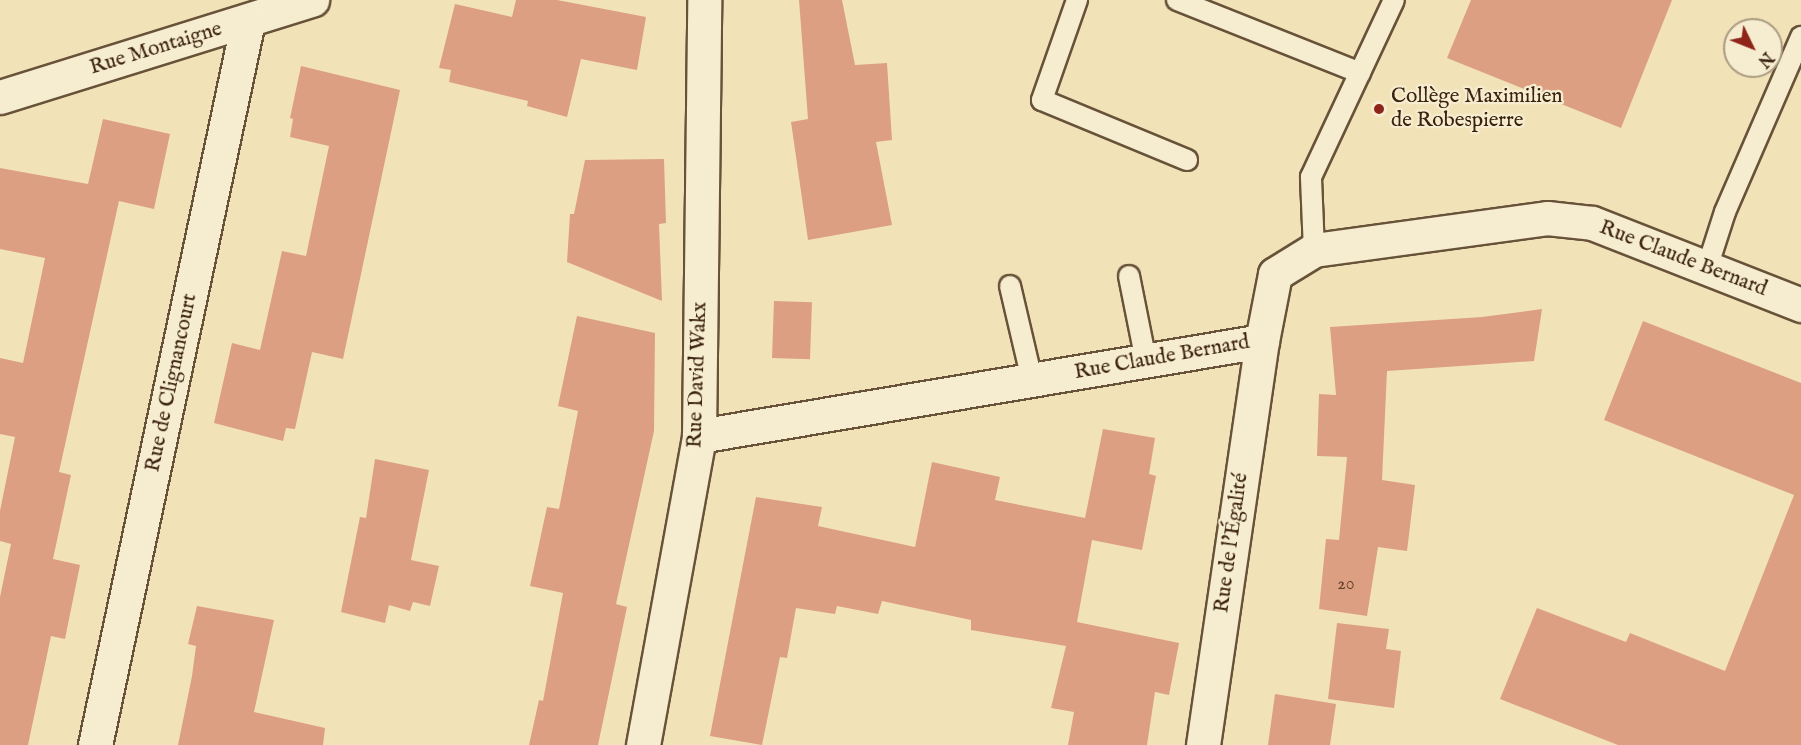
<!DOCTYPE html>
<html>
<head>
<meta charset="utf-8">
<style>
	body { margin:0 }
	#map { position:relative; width:1801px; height:745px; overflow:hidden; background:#f1e3b7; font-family:"IM FELL English",serif }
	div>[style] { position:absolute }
	.building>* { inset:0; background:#dd9f82; transform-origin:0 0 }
	.roads { filter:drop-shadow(2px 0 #685239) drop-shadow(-2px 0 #685239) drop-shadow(0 2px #685239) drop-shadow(0 -2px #685239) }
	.lane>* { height:20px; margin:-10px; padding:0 10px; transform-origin:10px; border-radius:10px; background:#f6edd0 }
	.street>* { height:33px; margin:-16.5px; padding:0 16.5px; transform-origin:16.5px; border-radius:16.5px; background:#f6edd0 }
	.dots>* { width:16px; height:16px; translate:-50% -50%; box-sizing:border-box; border:3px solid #f6edd0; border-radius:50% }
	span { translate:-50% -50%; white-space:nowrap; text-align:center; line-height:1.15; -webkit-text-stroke:4.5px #f6edd0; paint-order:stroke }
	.number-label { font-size:18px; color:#64402c }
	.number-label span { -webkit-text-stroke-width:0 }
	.street-label { font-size:21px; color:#3b210f }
	.poi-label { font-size:21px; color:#3b210f }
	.left { translate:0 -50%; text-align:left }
	.north { position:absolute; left:1723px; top:18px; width:60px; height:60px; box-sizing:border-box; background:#f6edd0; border:2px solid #ab9b83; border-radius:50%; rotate:133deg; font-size:16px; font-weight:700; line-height:24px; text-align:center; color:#3b210f }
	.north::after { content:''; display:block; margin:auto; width:21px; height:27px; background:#8f2418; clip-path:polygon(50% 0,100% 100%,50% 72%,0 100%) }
</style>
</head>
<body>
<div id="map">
	<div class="building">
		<div style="clip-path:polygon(516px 0,557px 0,646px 17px,637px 70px,581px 59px,567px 117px,527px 106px,528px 101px,449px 82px,451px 70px,439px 68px,455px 4px,512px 17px)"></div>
		<div style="clip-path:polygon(799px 0,842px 0,855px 65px,887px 63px,892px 140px,876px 142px,892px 225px,808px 240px,791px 122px,808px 119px)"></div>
		<div style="clip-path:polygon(1471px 0,1672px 0,1621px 128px,1447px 58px)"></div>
		<div style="clip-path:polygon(301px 66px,400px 90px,343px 359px,312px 352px,295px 429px,286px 428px,283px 441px,214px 423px,232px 343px,260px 350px,282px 251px,306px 256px,329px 146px,290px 137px,293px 119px,290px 118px)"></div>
		<div style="clip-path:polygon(103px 119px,170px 134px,154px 209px,119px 201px,59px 472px,71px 475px,53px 559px,80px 565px,65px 639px,51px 636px,28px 745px,0 745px,0 597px,11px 544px,0 541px,0 511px,15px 437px,0 434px,0 358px,23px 363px,45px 258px,0 249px,0 168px,88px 184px)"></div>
		<div style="clip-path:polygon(664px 159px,666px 223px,659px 224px,662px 301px,567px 262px,570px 214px,574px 214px,585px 160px)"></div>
		<div style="left:774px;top:301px;width:38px;height:57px;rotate:2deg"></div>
		<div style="clip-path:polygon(1542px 309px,1534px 361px,1387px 371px,1382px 480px,1415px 485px,1407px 551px,1378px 547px,1367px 616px,1319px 609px,1326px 539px,1339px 540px,1347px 457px,1317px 456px,1319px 394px,1336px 395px,1330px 327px,1482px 317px)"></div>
		<div style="clip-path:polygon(577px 316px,655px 333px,654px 431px,616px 604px,627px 607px,598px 745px,529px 745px,539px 700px,543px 701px,563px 593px,530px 586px,547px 507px,559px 509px,578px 411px,558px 406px)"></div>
		<div style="clip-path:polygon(1643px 321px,1801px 383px,1801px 745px,1618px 745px,1500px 699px,1537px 608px,1626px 642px,1630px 633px,1725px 671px,1794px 495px,1604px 420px)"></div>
		<div style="clip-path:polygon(1103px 429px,1155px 438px,1149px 474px,1156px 476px,1142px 550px,1092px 540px,1077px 622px,1179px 643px,1169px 695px,1155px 692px,1147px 745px,1068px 745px,1074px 712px,1051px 708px,1066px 646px,971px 630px,971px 620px,882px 601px,878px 614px,837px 606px,835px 614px,796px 608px,787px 658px,780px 657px,762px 745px,710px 736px,756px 497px,822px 507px,818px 526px,915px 547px,932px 462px,1000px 477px,995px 500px,1085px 518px)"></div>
		<div style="clip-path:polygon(375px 459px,429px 470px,411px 560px,439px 566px,430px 606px,413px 602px,410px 611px,389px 605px,385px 623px,341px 612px,360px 517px,366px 518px)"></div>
		<div style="clip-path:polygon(197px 606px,274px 620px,254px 712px,325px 728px,323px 745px,178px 745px,192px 676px,196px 646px,188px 644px)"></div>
		<div style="clip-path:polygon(1337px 623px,1389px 629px,1386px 649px,1401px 651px,1394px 708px,1328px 699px)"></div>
		<div style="clip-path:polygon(1275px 694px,1336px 704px,1330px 745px,1268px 745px)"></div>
	</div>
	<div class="roads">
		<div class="lane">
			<div style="left:1077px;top:0;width:106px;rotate:109.3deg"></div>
			<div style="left:1042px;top:100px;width:157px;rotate:22.5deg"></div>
			<div style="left:1177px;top:0;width:197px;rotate:21.7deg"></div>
			<div style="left:1314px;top:250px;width:73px;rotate:-92.4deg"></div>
			<div style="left:1311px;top:177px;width:195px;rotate:-64.9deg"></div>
			<div style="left:1707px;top:268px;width:59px;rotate:-72.2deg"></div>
			<div style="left:1725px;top:212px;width:191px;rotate:-66.5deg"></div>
			<div style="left:1129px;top:276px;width:87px;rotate:78.7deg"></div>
			<div style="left:1010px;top:286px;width:97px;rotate:76.8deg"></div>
		</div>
		<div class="street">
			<div style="left:0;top:97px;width:327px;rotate:-17.3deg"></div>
			<div style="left:699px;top:436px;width:571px;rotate:-9.58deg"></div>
			<div style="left:1262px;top:341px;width:68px;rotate:-79deg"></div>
			<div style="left:1275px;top:274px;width:46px;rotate:-31.6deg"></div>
			<div style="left:1314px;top:250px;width:235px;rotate:-7.8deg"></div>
			<div style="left:1547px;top:218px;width:45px;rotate:6.3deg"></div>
			<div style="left:1592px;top:223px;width:225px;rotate:21.4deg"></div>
			<div style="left:95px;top:745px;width:740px;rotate:-78.07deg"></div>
			<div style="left:643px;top:745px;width:314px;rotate:-79.7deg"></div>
			<div style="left:699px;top:436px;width:436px;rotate:-89.3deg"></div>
			<div style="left:1203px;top:745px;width:408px;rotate:-81.7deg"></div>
		</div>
	</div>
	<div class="dots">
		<div style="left:1379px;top:109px;background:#8f2418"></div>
	</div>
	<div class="number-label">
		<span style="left:1346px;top:585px">20</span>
	</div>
	<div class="street-label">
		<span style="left:156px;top:49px;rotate:-17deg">Rue Montaigne</span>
		<span style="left:1683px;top:259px;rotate:21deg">Rue Claude Bernard</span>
		<span style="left:1162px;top:358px;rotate:-10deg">Rue Claude Bernard</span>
		<span style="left:698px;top:375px;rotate:-88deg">Rue David Wakx</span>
		<span style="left:172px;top:383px;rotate:-78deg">Rue de Clignancourt</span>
		<span style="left:1232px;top:543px;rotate:-82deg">Rue de l'Égalité</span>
	</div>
	<div class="poi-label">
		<span class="left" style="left:1391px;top:109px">Collège Maximilien<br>de Robespierre</span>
	</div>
	<div class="north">N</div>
</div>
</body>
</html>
